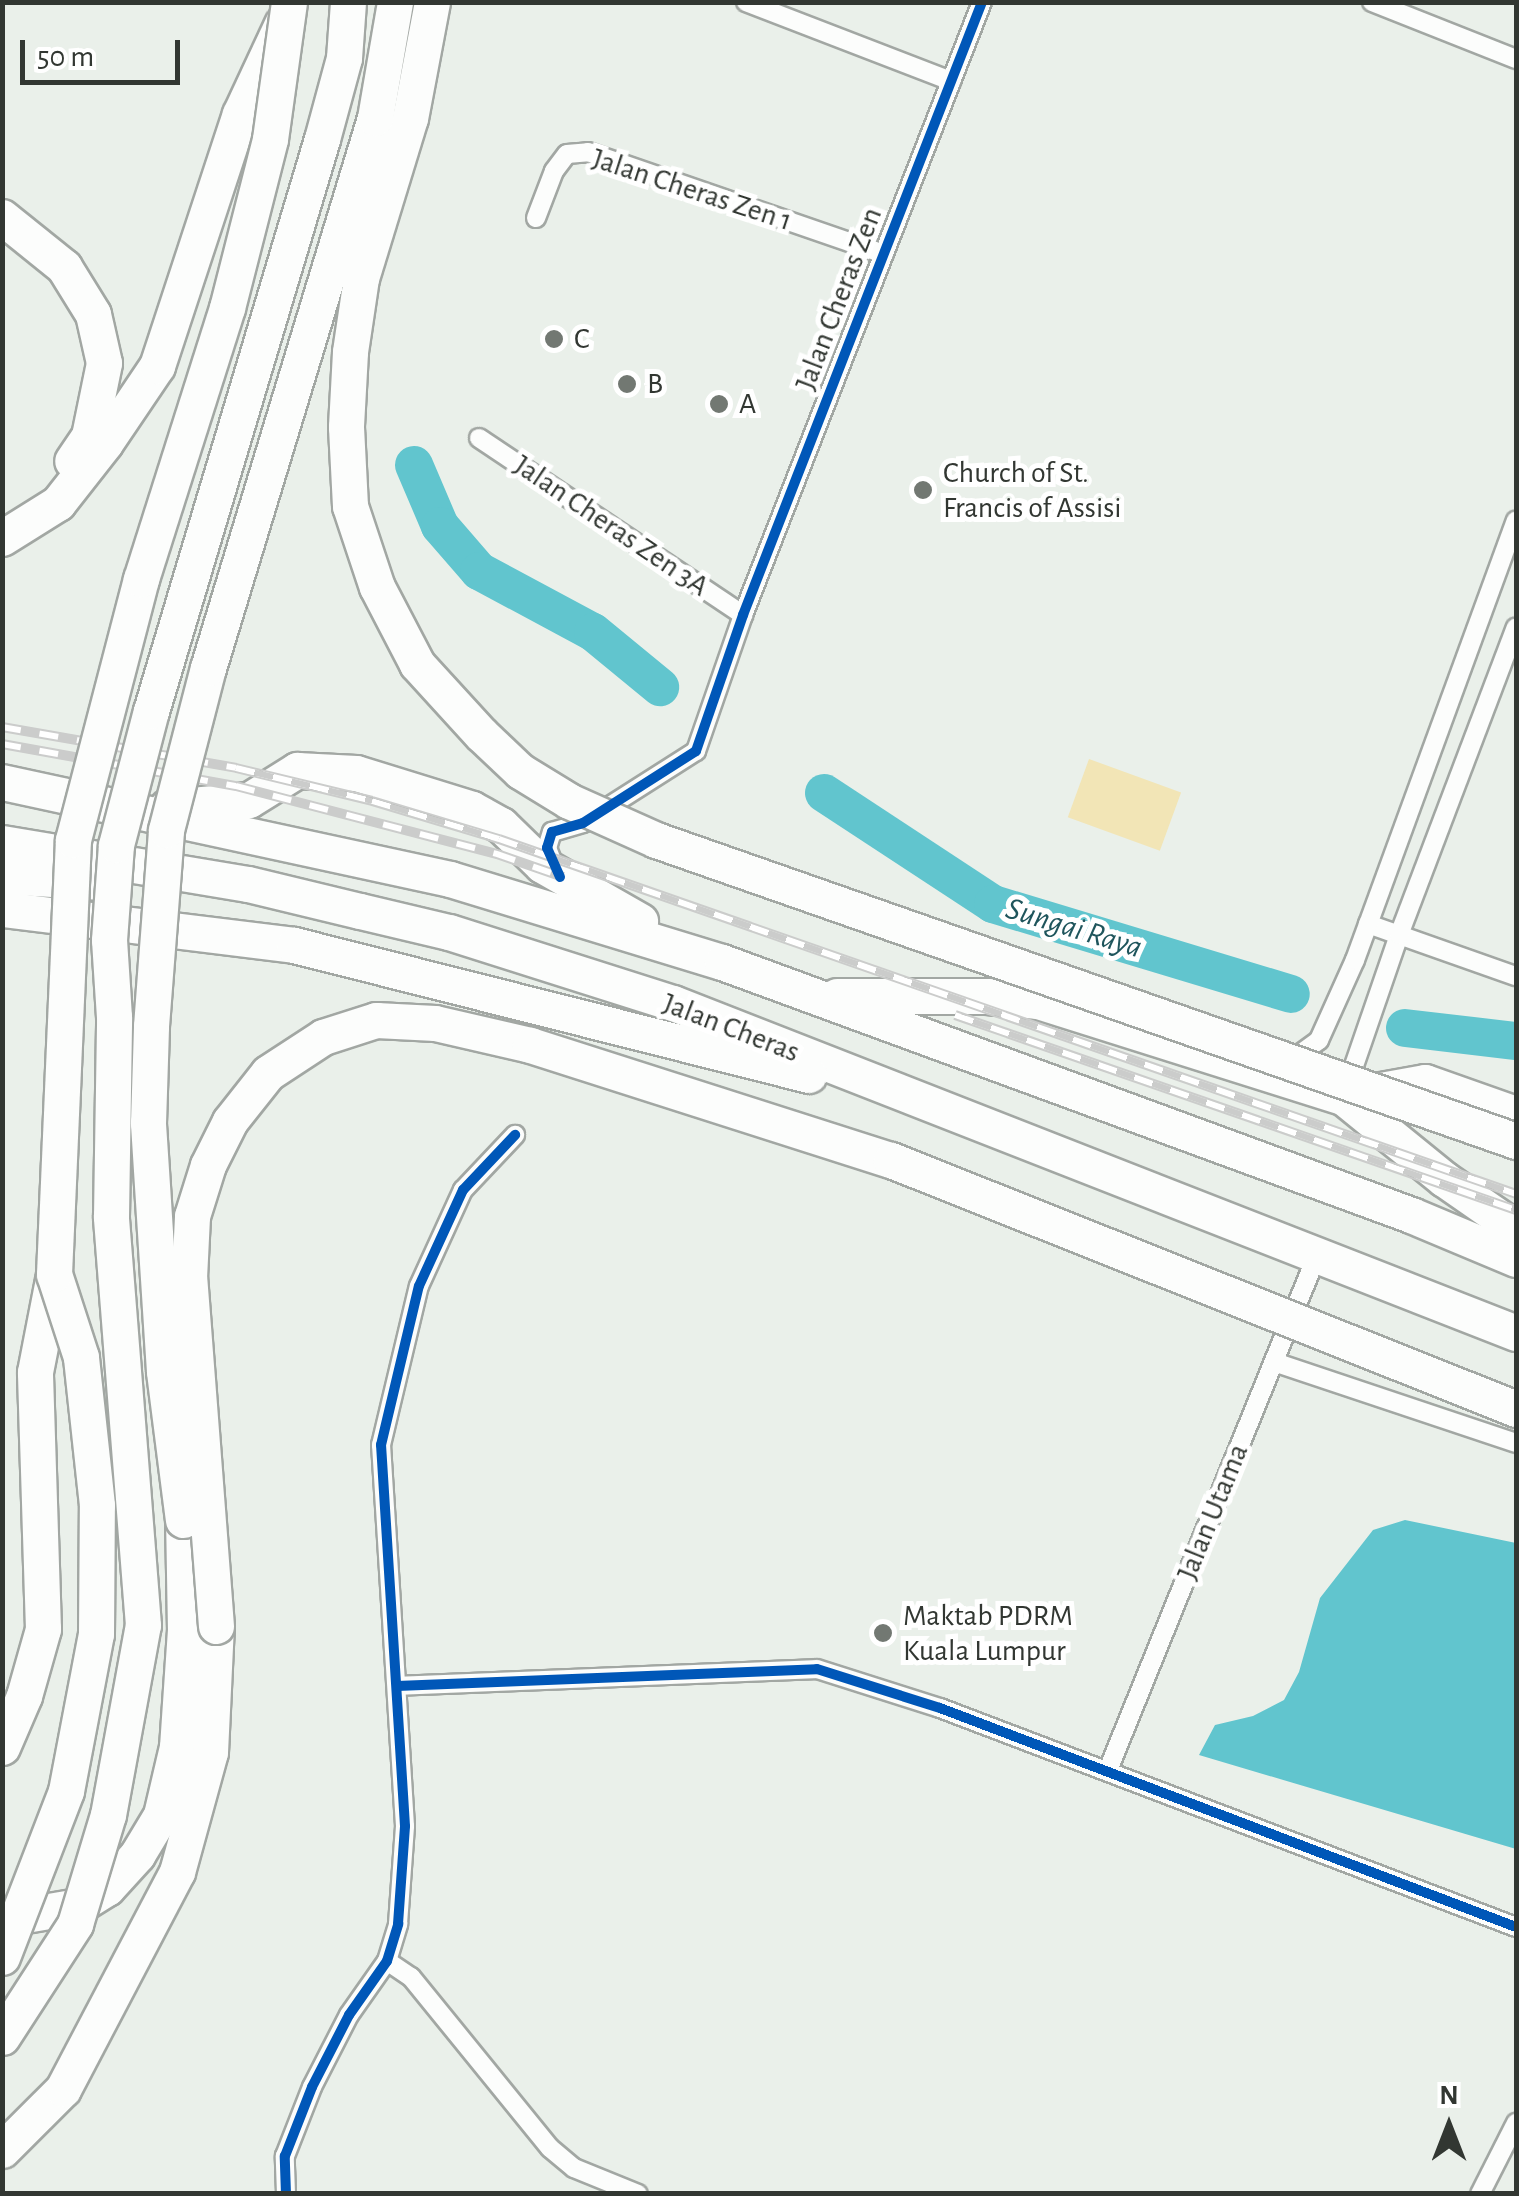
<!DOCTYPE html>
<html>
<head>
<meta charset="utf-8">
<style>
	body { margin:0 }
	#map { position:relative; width:1519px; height:2196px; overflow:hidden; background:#eaf0ea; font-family:"Alegreya Sans",sans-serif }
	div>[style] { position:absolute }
	.green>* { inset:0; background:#f2e5b6; transform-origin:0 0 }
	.water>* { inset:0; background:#61c5ce }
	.river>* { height:38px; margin:-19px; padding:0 19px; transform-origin:19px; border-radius:19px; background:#61c5ce }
	.roads { filter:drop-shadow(2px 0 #a2a7a3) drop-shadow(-2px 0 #a2a7a3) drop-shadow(0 2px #a2a7a3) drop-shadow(0 -2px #a2a7a3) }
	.street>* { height:18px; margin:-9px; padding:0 9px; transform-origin:9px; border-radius:9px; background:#fcfdfc }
	.highway>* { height:35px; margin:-17.5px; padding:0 17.5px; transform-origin:17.5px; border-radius:17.5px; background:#fcfdfc }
	.rail>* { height:10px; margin-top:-5px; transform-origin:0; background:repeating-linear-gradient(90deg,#fff 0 19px,#cbcccb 0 38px); box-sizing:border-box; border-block:2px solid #cbcccb }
	.bridges { filter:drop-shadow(2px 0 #a2a7a3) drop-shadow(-2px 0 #a2a7a3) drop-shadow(0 2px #a2a7a3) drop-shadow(0 -2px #a2a7a3) }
	.highway-bridge>* { height:35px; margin:-17.5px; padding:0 17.5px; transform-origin:17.5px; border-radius:17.5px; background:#fcfdfc }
	.cycleway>* { height:10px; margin:-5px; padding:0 5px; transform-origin:5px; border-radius:5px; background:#0057b8 }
	.dots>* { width:28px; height:28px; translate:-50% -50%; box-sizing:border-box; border:5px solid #fff; border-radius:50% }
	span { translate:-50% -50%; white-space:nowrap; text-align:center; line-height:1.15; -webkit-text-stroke:10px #fff; paint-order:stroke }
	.street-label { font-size:30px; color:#323732 }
	.poi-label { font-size:30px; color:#323732 }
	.left { translate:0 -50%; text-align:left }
	.water-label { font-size:32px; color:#1f555c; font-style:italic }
	.frame { position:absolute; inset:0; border:5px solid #323732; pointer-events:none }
	.north { position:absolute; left:1399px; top:2076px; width:100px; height:100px; -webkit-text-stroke:8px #fff; paint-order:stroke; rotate:0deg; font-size:28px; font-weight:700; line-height:40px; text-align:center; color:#323732 }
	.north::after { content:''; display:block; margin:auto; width:35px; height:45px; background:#323732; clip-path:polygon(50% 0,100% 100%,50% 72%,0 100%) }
	.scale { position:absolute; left:20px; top:40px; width:160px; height:45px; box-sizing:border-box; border:5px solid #323732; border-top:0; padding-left:12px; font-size:30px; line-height:35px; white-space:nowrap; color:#323732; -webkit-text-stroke:8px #fff; paint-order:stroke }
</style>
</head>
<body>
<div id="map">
	<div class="green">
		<div style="left:1089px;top:759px;width:98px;height:62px;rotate:20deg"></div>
	</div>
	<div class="water">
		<div style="clip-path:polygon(1405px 1520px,1516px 1543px,1516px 1849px,1199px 1755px,1215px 1725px,1253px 1716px,1284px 1700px,1299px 1672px,1320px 1598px,1373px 1530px)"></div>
	</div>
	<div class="river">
		<div style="left:414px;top:465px;width:66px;rotate:66.9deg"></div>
		<div style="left:440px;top:526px;width:60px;rotate:49.1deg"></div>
		<div style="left:479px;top:571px;width:129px;rotate:28.2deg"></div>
		<div style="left:593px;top:632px;width:87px;rotate:39.4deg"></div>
		<div style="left:824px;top:793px;width:202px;rotate:33.3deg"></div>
		<div style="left:993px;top:904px;width:311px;rotate:16.8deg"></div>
		<div style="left:1405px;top:1028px;width:112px;rotate:6.7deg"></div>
	</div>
	<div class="roads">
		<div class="street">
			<div style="left:746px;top:2px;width:220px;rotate:21.1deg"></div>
			<div style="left:1372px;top:2px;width:155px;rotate:21.6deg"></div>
			<div style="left:536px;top:218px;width:50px;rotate:-69deg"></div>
			<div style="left:554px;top:171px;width:21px;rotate:-53deg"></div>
			<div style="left:567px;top:154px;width:21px;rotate:-5deg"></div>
			<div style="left:588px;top:152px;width:313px;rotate:19deg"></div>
			<div style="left:479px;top:438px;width:318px;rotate:33.8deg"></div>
			<div style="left:554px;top:866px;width:19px;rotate:-111deg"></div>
			<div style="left:547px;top:848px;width:17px;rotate:-73deg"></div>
			<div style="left:552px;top:832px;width:32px;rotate:-16deg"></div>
			<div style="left:583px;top:823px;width:134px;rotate:-32.5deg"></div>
			<div style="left:696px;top:751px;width:144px;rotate:-70.9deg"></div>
			<div style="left:743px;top:615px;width:658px;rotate:-68.7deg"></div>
			<div style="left:1368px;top:924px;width:157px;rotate:19.4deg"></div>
			<div style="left:1289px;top:1062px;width:37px;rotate:-36deg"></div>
			<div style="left:1319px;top:1040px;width:88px;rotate:-65.8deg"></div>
			<div style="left:1355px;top:960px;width:468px;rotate:-69.9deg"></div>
			<div style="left:1347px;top:1086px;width:160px;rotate:-71deg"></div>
			<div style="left:1399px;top:935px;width:329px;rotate:-69.2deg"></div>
			<div style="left:1274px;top:1362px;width:255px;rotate:18.5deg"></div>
			<div style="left:397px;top:1686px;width:420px;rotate:-2.3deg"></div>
			<div style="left:817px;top:1669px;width:129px;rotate:17.6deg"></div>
			<div style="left:940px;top:1708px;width:616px;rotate:20.82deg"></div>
			<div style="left:1108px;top:1770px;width:556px;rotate:-67.91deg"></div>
			<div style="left:387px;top:1961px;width:29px;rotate:34deg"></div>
			<div style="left:411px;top:1977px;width:220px;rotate:50.9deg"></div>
			<div style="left:550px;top:2148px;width:31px;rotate:40deg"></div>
			<div style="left:574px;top:2168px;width:69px;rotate:22.1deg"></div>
			<div style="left:286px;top:2194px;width:38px;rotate:-92deg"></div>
			<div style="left:285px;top:2156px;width:74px;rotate:-68.6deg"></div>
			<div style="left:312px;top:2087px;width:81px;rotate:-62.8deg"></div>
			<div style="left:349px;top:2015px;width:66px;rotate:-54.9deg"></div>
			<div style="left:387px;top:1961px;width:39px;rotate:-73deg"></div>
			<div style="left:398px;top:1924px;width:98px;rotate:-85.9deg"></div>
			<div style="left:405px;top:1826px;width:382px;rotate:-93.6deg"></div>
			<div style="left:381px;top:1445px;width:163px;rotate:-76.6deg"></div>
			<div style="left:419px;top:1286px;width:106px;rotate:-65.4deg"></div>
			<div style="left:463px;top:1190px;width:76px;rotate:-46.6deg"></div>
			<div style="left:1480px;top:2194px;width:80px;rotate:-63.1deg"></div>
		</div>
		<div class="highway">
			<div style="left:2px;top:217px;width:80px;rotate:38.9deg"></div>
			<div style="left:64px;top:267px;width:55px;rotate:58.3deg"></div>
			<div style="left:93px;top:314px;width:50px;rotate:77.3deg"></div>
			<div style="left:104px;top:363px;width:75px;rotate:101.6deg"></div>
			<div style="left:89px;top:436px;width:30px;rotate:124deg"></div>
			<div style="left:2px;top:538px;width:66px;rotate:-32deg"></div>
			<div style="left:58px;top:503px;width:76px;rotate:-51.9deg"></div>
			<div style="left:105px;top:443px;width:93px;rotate:-56deg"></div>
			<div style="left:157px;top:366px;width:265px;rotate:-71.8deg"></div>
			<div style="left:240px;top:114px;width:99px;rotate:-65deg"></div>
			<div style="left:2px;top:782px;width:458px;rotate:12.2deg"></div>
			<div style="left:450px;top:879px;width:284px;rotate:17deg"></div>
			<div style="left:722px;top:962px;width:734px;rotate:20.16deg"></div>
			<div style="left:1411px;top:1215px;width:114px;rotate:22.7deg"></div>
			<div style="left:167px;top:807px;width:82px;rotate:-4.9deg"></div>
			<div style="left:249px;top:800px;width:57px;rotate:-32deg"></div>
			<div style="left:297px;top:770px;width:59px;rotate:2.9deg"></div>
			<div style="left:356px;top:773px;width:121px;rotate:17.2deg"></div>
			<div style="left:472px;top:809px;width:33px;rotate:29deg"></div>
			<div style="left:501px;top:825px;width:57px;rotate:44.3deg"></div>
			<div style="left:542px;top:865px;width:113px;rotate:29.7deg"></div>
			<div style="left:2px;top:843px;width:249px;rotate:9.5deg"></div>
			<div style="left:248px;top:884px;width:115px;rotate:13.6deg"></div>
			<div style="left:360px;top:911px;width:91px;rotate:13.3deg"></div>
			<div style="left:449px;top:932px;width:235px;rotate:17.6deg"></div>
			<div style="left:673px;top:1003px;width:905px;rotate:21.38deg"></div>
			<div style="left:2px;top:876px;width:100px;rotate:3.4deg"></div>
			<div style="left:2px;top:909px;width:294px;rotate:7deg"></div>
			<div style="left:294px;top:945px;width:531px;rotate:14.17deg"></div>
			<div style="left:837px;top:996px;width:150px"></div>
			<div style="left:987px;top:996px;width:51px;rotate:5.6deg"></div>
			<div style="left:1038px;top:1001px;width:320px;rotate:17.5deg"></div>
			<div style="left:1343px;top:1097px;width:130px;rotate:39.1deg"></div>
			<div style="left:1444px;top:1179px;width:88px;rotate:34.8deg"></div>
			<div style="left:1364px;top:1093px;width:62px;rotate:-10.2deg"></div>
			<div style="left:1425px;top:1082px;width:96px;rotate:19.4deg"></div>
			<div style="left:2px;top:1747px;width:56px;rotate:-66.7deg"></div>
			<div style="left:24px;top:1696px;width:70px;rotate:-74.2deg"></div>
			<div style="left:43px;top:1629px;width:257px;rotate:-91.8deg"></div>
			<div style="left:35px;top:1372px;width:100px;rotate:-79deg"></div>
			<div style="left:2px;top:1919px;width:77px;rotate:-9.7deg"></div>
			<div style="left:78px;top:1906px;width:34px;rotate:-32deg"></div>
			<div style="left:107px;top:1888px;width:45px;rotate:-47.7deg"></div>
			<div style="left:137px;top:1855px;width:47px;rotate:-59deg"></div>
			<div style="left:161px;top:1815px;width:70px;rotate:-76.8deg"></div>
			<div style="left:177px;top:1747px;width:117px;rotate:-86.1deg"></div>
			<div style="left:185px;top:1630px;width:110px;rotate:-91deg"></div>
			<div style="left:2px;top:2150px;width:86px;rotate:-45deg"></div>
			<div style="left:63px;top:2089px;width:245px;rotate:-62.3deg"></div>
			<div style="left:177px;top:1872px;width:124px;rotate:-74.6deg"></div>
			<div style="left:210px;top:1752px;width:126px;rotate:-87.3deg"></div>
		</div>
	</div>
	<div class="rail">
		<div style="left:2px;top:727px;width:238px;rotate:9.9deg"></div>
		<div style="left:236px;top:768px;width:140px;rotate:13.6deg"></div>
		<div style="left:372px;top:801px;width:133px;rotate:16.7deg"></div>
		<div style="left:499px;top:839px;width:1077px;rotate:19.24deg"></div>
		<div style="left:2px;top:744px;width:238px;rotate:10.2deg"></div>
		<div style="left:236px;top:786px;width:270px;rotate:14.6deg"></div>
		<div style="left:497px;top:854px;width:70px;rotate:19.2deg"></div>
		<div style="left:955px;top:1015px;width:594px;rotate:19.17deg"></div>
	</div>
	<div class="bridges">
		<div class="highway-bridge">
			<div style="left:432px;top:2px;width:118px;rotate:100.7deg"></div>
			<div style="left:410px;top:118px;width:167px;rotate:107deg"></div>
			<div style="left:361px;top:278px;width:75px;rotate:98.5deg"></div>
			<div style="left:350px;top:352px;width:75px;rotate:93.1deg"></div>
			<div style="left:346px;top:427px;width:79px;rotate:87.1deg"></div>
			<div style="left:350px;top:506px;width:85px;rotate:71.6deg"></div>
			<div style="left:377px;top:587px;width:87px;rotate:62.5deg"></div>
			<div style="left:417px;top:664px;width:95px;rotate:47.6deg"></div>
			<div style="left:481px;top:734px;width:54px;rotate:43.5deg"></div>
			<div style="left:520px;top:771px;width:57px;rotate:31.5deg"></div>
			<div style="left:569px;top:801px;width:95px;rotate:24.1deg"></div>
			<div style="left:656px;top:840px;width:911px;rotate:19.29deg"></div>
			<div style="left:183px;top:1520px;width:150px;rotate:-97.3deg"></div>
			<div style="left:164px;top:1371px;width:249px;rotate:-93.7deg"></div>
			<div style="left:148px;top:1123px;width:97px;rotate:-88.2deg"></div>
			<div style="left:151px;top:1026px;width:197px;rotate:-85.6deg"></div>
			<div style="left:166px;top:830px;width:167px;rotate:-75.5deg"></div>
			<div style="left:208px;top:668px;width:575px;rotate:-73.11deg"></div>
			<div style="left:375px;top:118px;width:118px;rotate:-80.2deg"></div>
			<div style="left:216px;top:1626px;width:349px;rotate:-94.4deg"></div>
			<div style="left:189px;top:1278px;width:62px;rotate:-87.2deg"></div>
			<div style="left:192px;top:1216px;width:53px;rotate:-72.6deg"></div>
			<div style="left:208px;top:1165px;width:49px;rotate:-63.4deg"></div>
			<div style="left:230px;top:1121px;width:61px;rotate:-51.6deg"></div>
			<div style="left:268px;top:1073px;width:66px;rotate:-33.2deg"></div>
			<div style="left:323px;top:1037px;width:56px;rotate:-17.8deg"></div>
			<div style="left:376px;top:1020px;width:59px;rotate:2.9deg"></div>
			<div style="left:435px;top:1023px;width:98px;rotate:13deg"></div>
			<div style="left:530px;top:1045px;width:379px;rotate:17.7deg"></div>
			<div style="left:891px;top:1160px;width:673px;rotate:21.72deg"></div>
			<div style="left:2px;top:1957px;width:178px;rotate:-68.9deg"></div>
			<div style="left:66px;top:1791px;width:160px;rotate:-79.2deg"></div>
			<div style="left:96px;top:1634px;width:129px;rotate:-89.6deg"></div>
			<div style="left:97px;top:1505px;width:149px;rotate:-96.2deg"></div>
			<div style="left:81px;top:1357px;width:87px;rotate:-108deg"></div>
			<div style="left:54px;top:1274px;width:434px;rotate:-87.5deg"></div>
			<div style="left:73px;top:840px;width:270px;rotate:-75.4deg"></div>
			<div style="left:141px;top:579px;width:284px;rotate:-72.4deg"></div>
			<div style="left:227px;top:308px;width:174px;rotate:-75.7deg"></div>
			<div style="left:270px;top:139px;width:138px;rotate:-82.1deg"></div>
			<div style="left:2px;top:2037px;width:135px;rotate:-57.1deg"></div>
			<div style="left:75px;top:1924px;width:114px;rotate:-73.2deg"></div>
			<div style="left:108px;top:1815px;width:193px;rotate:-79.6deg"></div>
			<div style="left:143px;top:1625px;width:410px;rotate:-94.5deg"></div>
			<div style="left:111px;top:1216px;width:199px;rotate:-89.1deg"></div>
			<div style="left:114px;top:1017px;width:77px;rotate:-93.7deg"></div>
			<div style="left:109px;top:940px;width:95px;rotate:-85.8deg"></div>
			<div style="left:116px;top:845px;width:138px;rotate:-75.4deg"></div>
			<div style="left:151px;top:711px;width:597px;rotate:-73.36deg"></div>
			<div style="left:322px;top:139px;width:84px;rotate:-74.8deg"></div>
			<div style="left:344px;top:58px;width:56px;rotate:-85.9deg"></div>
		</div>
	</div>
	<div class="cycleway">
		<div style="left:560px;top:877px;width:32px;rotate:-114deg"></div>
		<div style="left:547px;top:848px;width:17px;rotate:-73deg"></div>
		<div style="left:552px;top:832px;width:32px;rotate:-16deg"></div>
		<div style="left:583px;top:823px;width:134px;rotate:-32.5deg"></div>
		<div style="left:696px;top:751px;width:144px;rotate:-70.9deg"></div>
		<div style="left:743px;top:615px;width:658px;rotate:-68.7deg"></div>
		<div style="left:397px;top:1686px;width:420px;rotate:-2.3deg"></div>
		<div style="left:817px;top:1669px;width:129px;rotate:17.6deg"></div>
		<div style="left:940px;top:1708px;width:616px;rotate:20.82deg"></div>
		<div style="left:286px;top:2194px;width:38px;rotate:-92deg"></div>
		<div style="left:285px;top:2156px;width:74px;rotate:-68.6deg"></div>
		<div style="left:312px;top:2087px;width:81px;rotate:-62.8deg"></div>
		<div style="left:349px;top:2015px;width:66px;rotate:-54.9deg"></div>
		<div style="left:387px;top:1961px;width:39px;rotate:-73deg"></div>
		<div style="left:398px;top:1924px;width:98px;rotate:-85.9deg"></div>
		<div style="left:405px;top:1826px;width:382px;rotate:-93.6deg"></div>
		<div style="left:381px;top:1445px;width:163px;rotate:-76.6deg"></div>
		<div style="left:419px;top:1286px;width:106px;rotate:-65.4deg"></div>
		<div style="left:463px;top:1190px;width:76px;rotate:-46.6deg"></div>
	</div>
	<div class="dots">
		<div style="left:554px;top:339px;background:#727872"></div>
		<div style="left:627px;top:384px;background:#727872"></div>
		<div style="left:719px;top:404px;background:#727872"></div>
		<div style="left:923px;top:490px;background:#727872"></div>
		<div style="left:883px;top:1633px;background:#727872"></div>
	</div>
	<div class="street-label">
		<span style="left:692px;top:190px;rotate:18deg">Jalan Cheras Zen 1</span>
		<span style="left:839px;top:299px;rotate:-69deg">Jalan Cheras Zen</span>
		<span style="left:611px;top:526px;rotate:34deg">Jalan Cheras Zen 3A</span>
		<span style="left:731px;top:1028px;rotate:21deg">Jalan Cheras</span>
		<span style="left:1213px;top:1512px;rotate:-68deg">Jalan Utama</span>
	</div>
	<div class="poi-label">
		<span class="left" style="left:574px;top:339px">C</span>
		<span class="left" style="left:647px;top:384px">B</span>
		<span class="left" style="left:739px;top:404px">A</span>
		<span class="left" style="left:943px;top:490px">Church of St.<br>Francis of Assisi</span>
		<span class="left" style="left:903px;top:1633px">Maktab PDRM<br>Kuala Lumpur</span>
	</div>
	<div class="water-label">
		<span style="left:1074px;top:928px;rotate:17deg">Sungai Raya</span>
	</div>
	<div class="frame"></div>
	<div class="north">N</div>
	<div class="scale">50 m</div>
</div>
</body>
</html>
